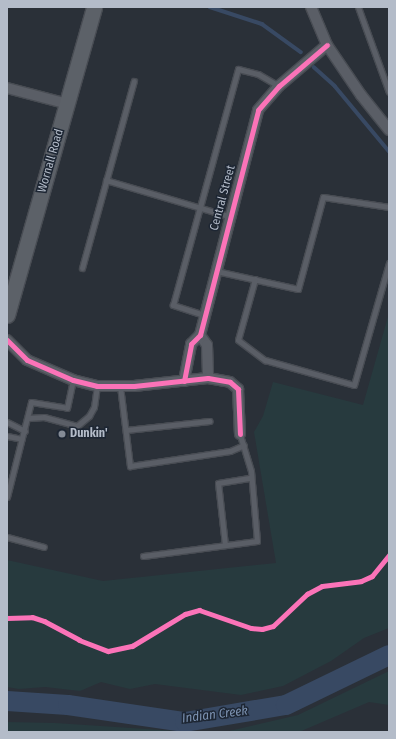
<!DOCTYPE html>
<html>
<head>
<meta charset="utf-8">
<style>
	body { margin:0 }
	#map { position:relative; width:396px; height:739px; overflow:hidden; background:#2a3038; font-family:"Fira Sans Condensed",sans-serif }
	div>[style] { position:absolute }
	.green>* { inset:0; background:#273a3e }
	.stream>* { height:3.5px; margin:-1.75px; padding:0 1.75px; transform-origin:1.75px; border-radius:1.75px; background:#384963 }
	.river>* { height:20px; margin:-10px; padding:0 10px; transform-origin:10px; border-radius:10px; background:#384963 }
	.roads { filter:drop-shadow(1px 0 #484c53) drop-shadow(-1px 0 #484c53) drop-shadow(0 1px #484c53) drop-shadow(0 -1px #484c53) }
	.service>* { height:5px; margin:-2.5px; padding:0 2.5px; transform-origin:2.5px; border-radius:2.5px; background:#5a5e66 }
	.minor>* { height:10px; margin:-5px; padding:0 5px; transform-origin:5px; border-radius:5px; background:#5a5e66 }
	.primary>* { height:15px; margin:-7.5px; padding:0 7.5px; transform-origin:7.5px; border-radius:7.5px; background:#5c6168 }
	.cycleway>* { height:5px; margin:-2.5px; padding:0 2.5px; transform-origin:2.5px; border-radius:2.5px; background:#fb73b8 }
	.dots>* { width:11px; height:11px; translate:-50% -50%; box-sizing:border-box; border:2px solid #1d2633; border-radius:50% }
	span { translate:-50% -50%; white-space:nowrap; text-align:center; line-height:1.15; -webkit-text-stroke:3px #1d2633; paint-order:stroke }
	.street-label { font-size:12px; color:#b4bcc9 }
	.poi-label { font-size:12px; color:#b4bcc9; font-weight:700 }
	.left { translate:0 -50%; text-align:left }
	.water-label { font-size:13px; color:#7c92b1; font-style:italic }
	.frame { position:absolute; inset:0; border:8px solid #b4bcc9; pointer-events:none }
</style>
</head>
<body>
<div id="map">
	<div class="green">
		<div style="clip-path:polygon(389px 313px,389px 628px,364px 638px,331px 661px,283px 686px,241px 695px,155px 684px,130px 689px,101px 682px,80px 691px,45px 687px,19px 689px,7px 687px,7px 560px,103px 581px,276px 563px,254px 432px,263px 416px,273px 382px,363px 405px)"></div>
		<div style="clip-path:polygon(389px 671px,389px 705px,369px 702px,299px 732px,225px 732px,298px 715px)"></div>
		<div style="clip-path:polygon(7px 722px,55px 723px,192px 732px,7px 732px)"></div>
	</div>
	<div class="stream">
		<div style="left:210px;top:7px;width:55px;rotate:18.1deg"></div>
		<div style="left:262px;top:24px;width:48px;rotate:35.7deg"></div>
		<div style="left:314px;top:67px;width:28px;rotate:42deg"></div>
		<div style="left:335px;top:86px;width:85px;rotate:50.3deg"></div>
	</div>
	<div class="river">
		<div style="left:7px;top:701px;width:61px;rotate:3.8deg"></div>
		<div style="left:68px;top:705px;width:118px;rotate:8.3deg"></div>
		<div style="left:185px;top:722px;width:102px;rotate:-9.6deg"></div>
		<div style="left:286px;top:705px;width:114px;rotate:-25.9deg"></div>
	</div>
	<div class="roads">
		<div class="service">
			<div style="left:358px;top:7px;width:90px;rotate:70deg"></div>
			<div style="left:106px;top:180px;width:127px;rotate:16.4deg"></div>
			<div style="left:82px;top:268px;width:194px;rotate:-74.5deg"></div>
			<div style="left:216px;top:271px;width:84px;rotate:12.4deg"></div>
			<div style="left:298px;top:289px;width:95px;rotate:-74.8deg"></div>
			<div style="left:323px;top:197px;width:67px;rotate:8.6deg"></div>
			<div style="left:255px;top:279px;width:63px;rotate:105.6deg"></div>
			<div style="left:238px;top:340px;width:34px;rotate:37deg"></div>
			<div style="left:265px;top:360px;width:92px;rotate:15.7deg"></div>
			<div style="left:354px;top:385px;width:127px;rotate:-74deg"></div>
			<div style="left:204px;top:315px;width:33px;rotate:-162deg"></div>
			<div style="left:173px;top:305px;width:245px;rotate:-74.6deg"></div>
			<div style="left:238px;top:69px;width:21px;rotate:14deg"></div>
			<div style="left:258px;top:74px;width:24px;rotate:30deg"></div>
			<div style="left:120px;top:386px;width:81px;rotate:82.9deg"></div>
			<div style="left:130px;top:466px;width:101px;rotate:-8.5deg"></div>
			<div style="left:230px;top:451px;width:15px;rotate:-23deg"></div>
			<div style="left:28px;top:418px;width:16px;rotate:-4deg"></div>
			<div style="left:44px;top:417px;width:34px;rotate:15deg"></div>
			<div style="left:77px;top:426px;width:16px;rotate:-40deg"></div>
			<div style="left:89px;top:416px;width:10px;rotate:-61deg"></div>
			<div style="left:94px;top:407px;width:21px;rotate:-82deg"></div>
			<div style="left:7px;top:422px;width:20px;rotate:27deg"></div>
			<div style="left:126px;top:430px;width:84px;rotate:-6.1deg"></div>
			<div style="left:7px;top:436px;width:15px;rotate:11deg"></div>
			<div style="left:7px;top:497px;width:98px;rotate:-75.8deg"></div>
			<div style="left:31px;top:402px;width:36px;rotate:9deg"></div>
			<div style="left:67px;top:408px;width:29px;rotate:-78deg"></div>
			<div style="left:7px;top:537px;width:38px;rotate:15deg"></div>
			<div style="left:225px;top:545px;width:62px;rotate:-96.4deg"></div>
			<div style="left:218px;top:483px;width:33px;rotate:-9deg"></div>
			<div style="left:143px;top:556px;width:115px;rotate:-7.5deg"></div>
			<div style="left:257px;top:541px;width:70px;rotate:-94.9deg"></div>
			<div style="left:251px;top:471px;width:39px;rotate:-107deg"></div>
		</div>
		<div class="minor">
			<div style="left:311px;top:7px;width:41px;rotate:67.2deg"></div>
			<div style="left:327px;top:45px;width:60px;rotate:55.8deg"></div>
			<div style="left:361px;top:95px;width:45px;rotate:51.3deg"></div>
			<div style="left:7px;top:88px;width:63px;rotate:14.7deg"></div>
			<div style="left:200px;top:335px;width:12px;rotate:55deg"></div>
			<div style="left:207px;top:345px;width:33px;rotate:88deg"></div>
			<div style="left:7px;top:340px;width:28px;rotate:45deg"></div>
			<div style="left:27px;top:360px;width:50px;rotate:23.5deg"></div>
			<div style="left:73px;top:380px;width:25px;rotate:14deg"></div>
			<div style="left:97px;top:386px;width:37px"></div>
			<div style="left:134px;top:386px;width:74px;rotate:-6.2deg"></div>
			<div style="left:208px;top:378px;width:22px;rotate:10deg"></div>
			<div style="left:230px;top:382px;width:11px;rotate:41deg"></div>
			<div style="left:238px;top:389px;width:45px;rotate:87.5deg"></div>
			<div style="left:184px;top:381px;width:38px;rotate:-79deg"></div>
			<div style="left:191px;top:344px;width:13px;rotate:-45deg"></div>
			<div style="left:200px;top:335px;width:232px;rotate:-75.5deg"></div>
			<div style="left:258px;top:110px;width:32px;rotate:-49deg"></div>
			<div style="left:279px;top:86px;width:63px;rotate:-40.5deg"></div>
		</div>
		<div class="primary">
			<div style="left:7px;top:315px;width:320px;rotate:-74.2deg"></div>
		</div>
	</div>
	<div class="cycleway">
		<div style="left:7px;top:340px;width:28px;rotate:45deg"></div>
		<div style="left:27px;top:360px;width:50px;rotate:23.5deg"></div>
		<div style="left:73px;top:380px;width:25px;rotate:14deg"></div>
		<div style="left:97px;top:386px;width:37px"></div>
		<div style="left:134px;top:386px;width:74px;rotate:-6.2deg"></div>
		<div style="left:208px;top:378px;width:22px;rotate:10deg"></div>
		<div style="left:230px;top:382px;width:11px;rotate:41deg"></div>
		<div style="left:238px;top:389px;width:45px;rotate:87.5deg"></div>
		<div style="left:184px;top:381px;width:38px;rotate:-79deg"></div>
		<div style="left:191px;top:344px;width:13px;rotate:-45deg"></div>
		<div style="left:200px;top:335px;width:232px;rotate:-75.5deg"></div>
		<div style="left:258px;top:110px;width:32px;rotate:-49deg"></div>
		<div style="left:279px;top:86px;width:63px;rotate:-40.5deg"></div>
		<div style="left:7px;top:618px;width:25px;rotate:-2deg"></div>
		<div style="left:32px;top:617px;width:13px;rotate:18deg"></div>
		<div style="left:44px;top:621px;width:40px;rotate:28deg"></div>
		<div style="left:79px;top:640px;width:31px;rotate:21deg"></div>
		<div style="left:108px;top:651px;width:25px;rotate:-12deg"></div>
		<div style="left:132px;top:646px;width:62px;rotate:-31.1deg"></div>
		<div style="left:185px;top:614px;width:15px;rotate:-16deg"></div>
		<div style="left:199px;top:610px;width:55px;rotate:19.1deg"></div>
		<div style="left:251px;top:628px;width:11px;rotate:5deg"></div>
		<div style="left:262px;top:629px;width:11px;rotate:-15deg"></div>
		<div style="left:273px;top:626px;width:47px;rotate:-43.3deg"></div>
		<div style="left:307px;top:594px;width:17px;rotate:-28deg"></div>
		<div style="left:322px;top:586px;width:39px;rotate:-7deg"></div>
		<div style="left:361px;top:581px;width:12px;rotate:-24deg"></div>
		<div style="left:372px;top:576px;width:27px;rotate:-51deg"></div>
	</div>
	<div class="dots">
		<div style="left:62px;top:434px;background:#848b96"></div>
	</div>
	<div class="street-label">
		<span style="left:51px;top:161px;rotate:-74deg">Wornall Road</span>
		<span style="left:223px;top:198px;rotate:-75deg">Central Street</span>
	</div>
	<div class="poi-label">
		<span class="left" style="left:70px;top:434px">Dunkin'</span>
	</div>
	<div class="water-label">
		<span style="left:215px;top:715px;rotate:-7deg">Indian Creek</span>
	</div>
	<div class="frame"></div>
</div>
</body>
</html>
